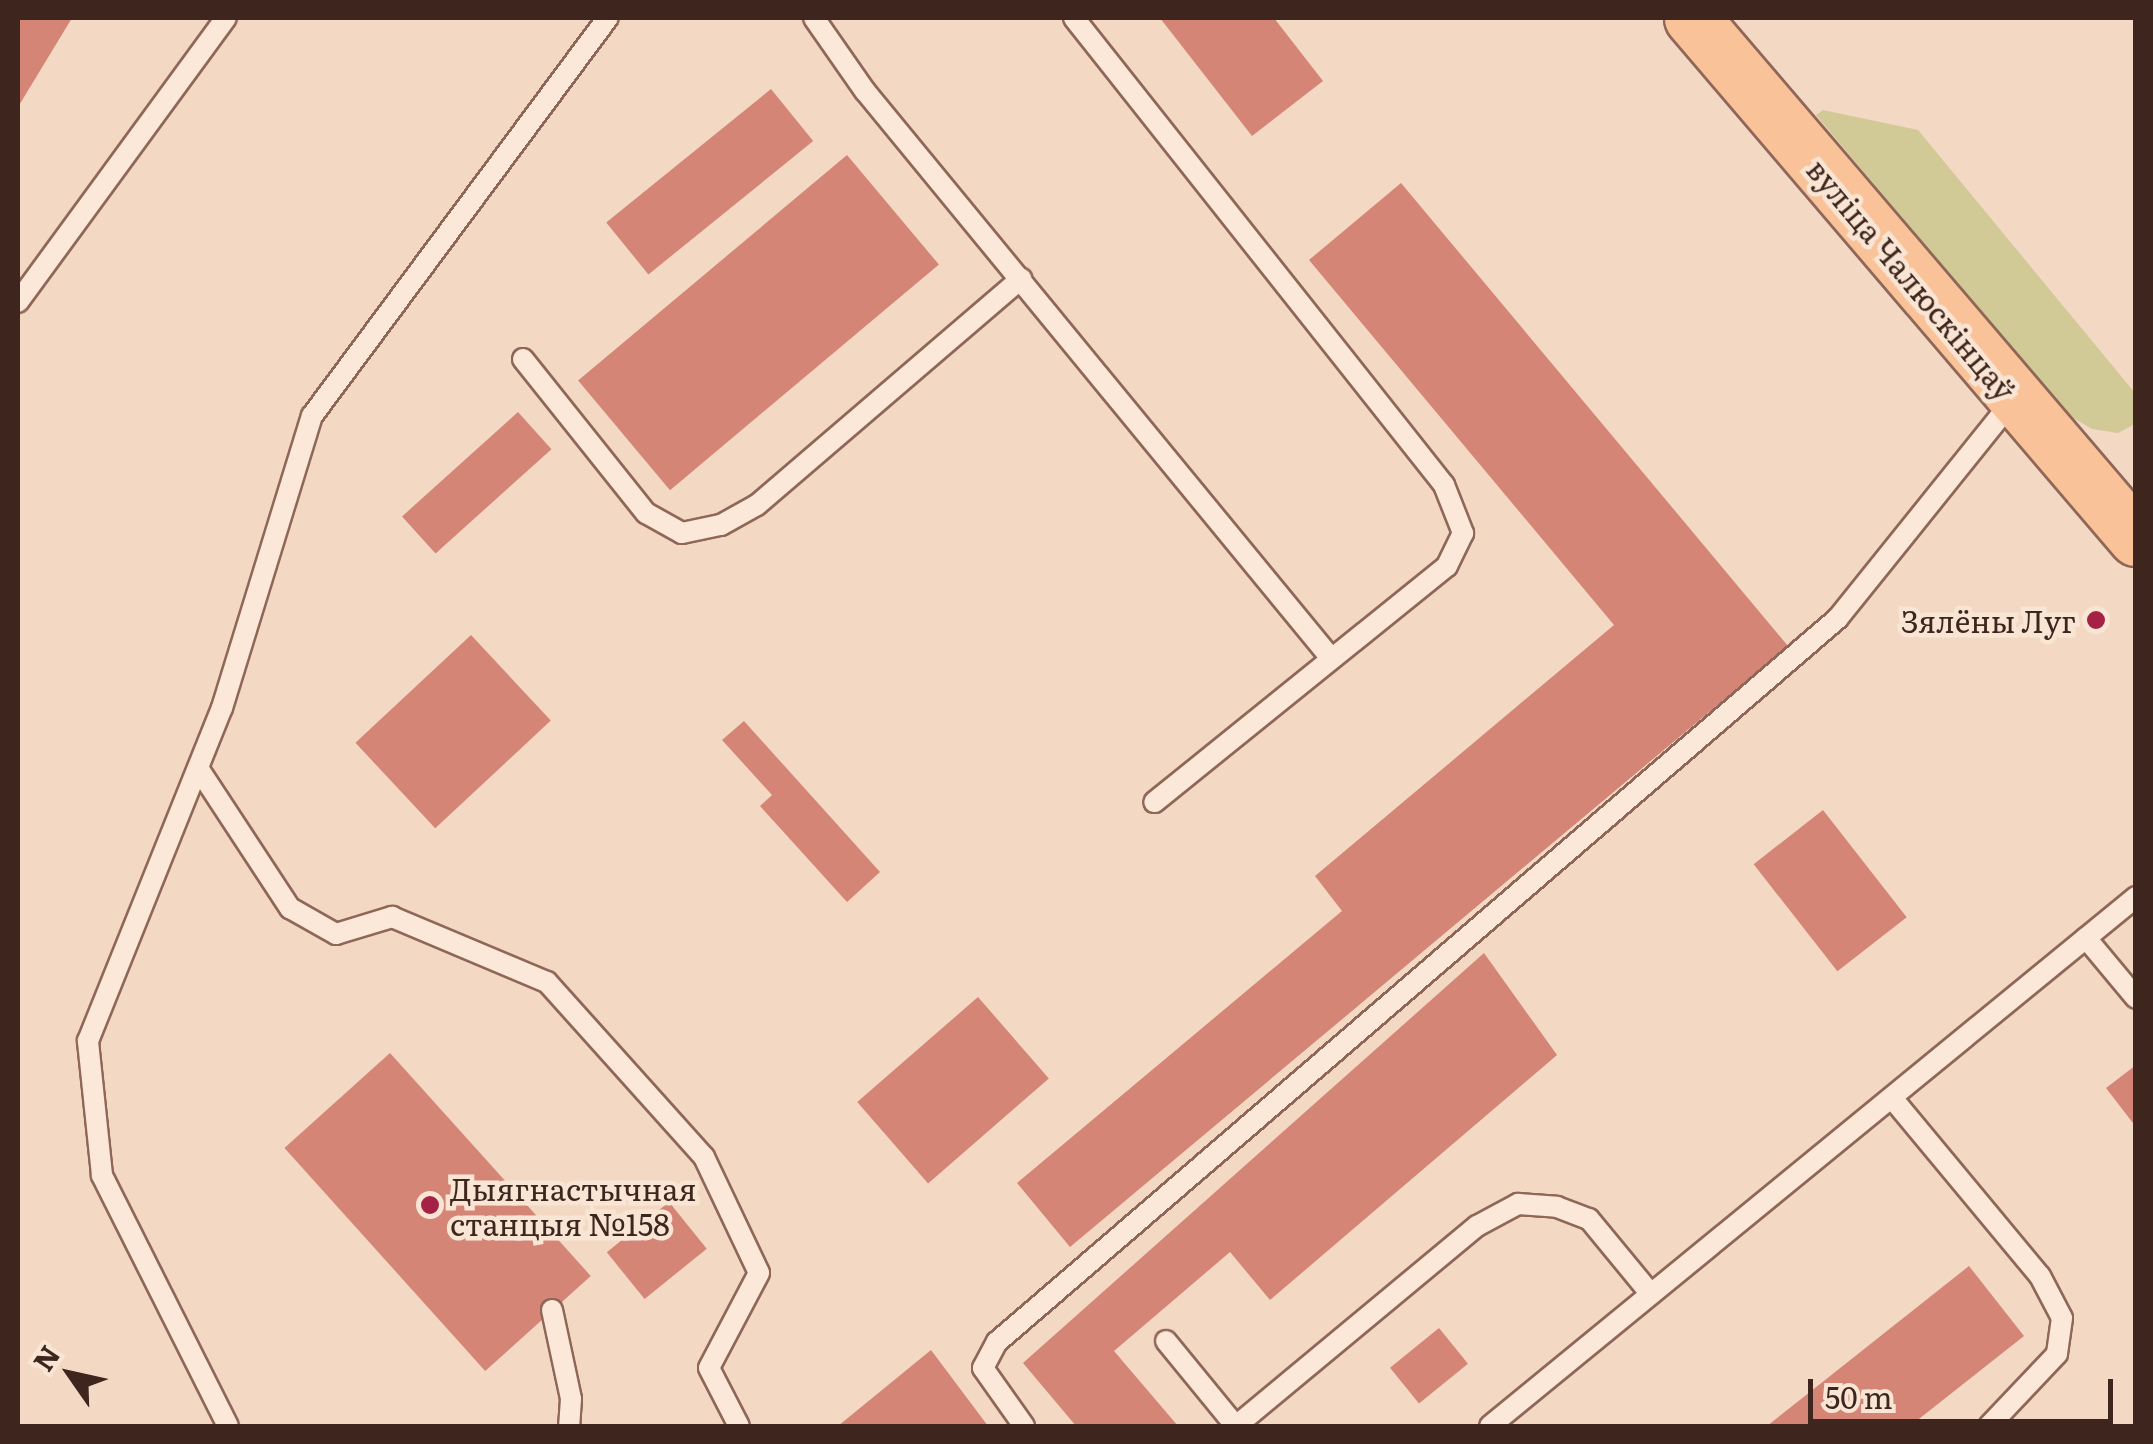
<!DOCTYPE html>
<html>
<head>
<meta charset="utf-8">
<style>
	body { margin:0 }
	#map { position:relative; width:2153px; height:1444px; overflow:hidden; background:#f3d8c4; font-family:Literata,serif }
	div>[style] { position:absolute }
	.green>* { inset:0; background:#d2ca96 }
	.building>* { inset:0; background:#d48576; transform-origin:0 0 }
	.roads { filter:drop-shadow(2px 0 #8f6758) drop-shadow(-2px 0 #8f6758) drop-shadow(0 2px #8f6758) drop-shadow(0 -2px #8f6758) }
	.service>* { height:20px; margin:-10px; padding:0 10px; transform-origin:10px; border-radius:10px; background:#fce8d8 }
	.primary>* { height:55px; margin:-27.5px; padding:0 27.5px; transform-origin:27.5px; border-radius:27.5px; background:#f9c298 }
	.dots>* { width:28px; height:28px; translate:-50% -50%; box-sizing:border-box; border:5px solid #f9e5d4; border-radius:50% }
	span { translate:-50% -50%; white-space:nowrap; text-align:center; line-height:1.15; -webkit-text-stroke:9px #f9e5d4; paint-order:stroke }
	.street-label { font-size:30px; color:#3e251d }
	.poi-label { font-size:30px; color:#3e251d }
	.right { translate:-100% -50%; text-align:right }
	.left { translate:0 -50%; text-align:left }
	.frame { position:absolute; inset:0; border:20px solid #3e251d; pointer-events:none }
	.north { position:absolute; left:20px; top:1324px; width:100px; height:100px; -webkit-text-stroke:8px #f9e5d4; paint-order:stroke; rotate:304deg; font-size:28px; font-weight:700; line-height:40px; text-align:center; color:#3e251d }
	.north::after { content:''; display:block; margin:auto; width:35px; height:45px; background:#3e251d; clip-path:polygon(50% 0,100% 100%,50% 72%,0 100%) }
	.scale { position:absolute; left:1808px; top:1379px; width:305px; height:45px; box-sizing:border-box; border:5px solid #3e251d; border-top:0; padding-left:12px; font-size:30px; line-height:35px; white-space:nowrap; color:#3e251d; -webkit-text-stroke:8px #f9e5d4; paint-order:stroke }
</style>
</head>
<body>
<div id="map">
	<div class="green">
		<div style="clip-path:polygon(1823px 110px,1918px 130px,2135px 393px,2135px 424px,2118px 433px,2092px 429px,2065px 413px,1816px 115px)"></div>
	</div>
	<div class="building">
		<div style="clip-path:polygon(18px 18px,72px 18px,18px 107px)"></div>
		<div style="clip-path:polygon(1160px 18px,1274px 18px,1323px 81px,1252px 136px)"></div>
		<div style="left:771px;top:89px;width:67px;height:212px;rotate:51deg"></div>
		<div style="left:847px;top:155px;width:143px;height:351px;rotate:50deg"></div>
		<div style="clip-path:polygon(1401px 183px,1788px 646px,1070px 1247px,1017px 1183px,1342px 911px,1315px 876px,1614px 625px,1309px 260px)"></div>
		<div style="left:518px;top:412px;width:50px;height:156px;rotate:48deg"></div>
		<div style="left:471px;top:635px;width:117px;height:158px;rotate:47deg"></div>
		<div style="clip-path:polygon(744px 721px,880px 872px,847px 902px,760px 806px,772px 795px,722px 740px)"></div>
		<div style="left:1823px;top:810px;width:136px;height:88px;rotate:52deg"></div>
		<div style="clip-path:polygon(1484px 953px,1557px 1055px,1270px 1300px,1230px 1252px,1114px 1351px,1178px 1426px,1076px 1426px,1023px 1363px)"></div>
		<div style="left:978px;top:997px;width:108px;height:160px;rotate:49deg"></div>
		<div style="left:390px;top:1053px;width:300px;height:142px;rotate:48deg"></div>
		<div style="clip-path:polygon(2136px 1065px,2136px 1127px,2106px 1088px)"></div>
		<div style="left:669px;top:1202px;width:60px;height:80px;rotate:51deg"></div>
		<div style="clip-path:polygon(1969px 1266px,2024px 1336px,1910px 1426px,1767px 1426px)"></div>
		<div style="left:1439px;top:1328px;width:46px;height:63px;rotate:51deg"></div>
		<div style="clip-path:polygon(931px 1350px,988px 1426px,838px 1426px)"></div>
	</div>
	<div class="roads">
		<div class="service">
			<div style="left:814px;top:18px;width:89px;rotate:55.1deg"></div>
			<div style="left:865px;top:91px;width:733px;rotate:50.6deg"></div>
			<div style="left:1074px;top:18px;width:596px;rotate:51.61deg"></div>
			<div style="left:1444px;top:485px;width:52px;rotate:68.4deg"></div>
			<div style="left:1463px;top:533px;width:37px;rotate:116deg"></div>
			<div style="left:1447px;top:566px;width:376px;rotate:141.1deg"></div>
			<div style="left:18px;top:302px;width:352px;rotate:-53.8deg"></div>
			<div style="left:523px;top:359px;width:197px;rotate:51.4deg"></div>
			<div style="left:646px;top:513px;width:41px;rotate:29.1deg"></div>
			<div style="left:682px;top:533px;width:40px;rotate:-12deg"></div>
			<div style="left:721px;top:525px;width:41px;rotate:-29.1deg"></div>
			<div style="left:757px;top:505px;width:348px;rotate:-40.6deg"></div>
			<div style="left:198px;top:768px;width:168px;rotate:56.7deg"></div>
			<div style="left:290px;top:908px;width:53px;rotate:29.5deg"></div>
			<div style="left:336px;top:934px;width:59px;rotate:-16.9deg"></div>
			<div style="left:392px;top:917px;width:168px;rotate:22.8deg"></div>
			<div style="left:547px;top:982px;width:235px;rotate:48.1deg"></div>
			<div style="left:704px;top:1157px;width:128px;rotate:64.6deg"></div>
			<div style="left:759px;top:1273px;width:107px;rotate:117.8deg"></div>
			<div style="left:709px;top:1368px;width:65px;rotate:62.7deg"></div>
			<div style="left:2086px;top:938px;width:78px;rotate:50.2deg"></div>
			<div style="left:1892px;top:1098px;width:231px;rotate:50.3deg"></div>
			<div style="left:2040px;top:1276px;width:47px;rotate:62.4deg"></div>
			<div style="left:2062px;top:1318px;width:36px;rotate:98deg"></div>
			<div style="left:2057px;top:1354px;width:99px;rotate:133.4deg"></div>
			<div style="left:552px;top:1310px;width:91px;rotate:77.9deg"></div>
			<div style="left:571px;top:1399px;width:27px;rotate:94deg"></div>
			<div style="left:1166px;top:1341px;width:107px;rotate:50.7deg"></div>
			<div style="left:228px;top:1426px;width:281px;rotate:-116.7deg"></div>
			<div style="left:102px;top:1175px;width:135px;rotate:-96deg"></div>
			<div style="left:88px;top:1041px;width:359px;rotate:-68.1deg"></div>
			<div style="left:222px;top:708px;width:306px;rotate:-72.9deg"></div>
			<div style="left:312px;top:416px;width:496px;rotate:-53.4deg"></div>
			<div style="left:1024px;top:1426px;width:71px;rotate:-125.3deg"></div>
			<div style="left:983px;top:1368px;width:30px;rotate:-62deg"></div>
			<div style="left:997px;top:1342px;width:1110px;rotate:-40.72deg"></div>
			<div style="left:1838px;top:618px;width:281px;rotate:-51.2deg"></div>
			<div style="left:1236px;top:1426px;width:313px;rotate:-39.7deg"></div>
			<div style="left:1477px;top:1226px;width:47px;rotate:-28.2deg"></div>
			<div style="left:1518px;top:1204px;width:39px;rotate:4deg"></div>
			<div style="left:1557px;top:1207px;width:34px;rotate:21deg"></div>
			<div style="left:1589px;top:1219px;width:96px;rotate:50.5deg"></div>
			<div style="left:1490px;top:1426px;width:835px;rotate:-39.31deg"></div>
		</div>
		<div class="primary">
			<div style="left:1692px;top:18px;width:684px;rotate:49.51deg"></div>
		</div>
	</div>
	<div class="dots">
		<div style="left:2096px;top:620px;background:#a52145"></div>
		<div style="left:430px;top:1205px;background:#a52145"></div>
	</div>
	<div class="street-label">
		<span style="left:1912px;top:279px;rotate:50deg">вуліца Чалюскінцаў</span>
	</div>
	<div class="poi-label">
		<span class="right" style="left:2076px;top:620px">Зялёны Луг</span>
		<span class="left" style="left:450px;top:1205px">Дыягнастычная<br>станцыя №158</span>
	</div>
	<div class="frame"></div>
	<div class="north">N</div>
	<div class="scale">50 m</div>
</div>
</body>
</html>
